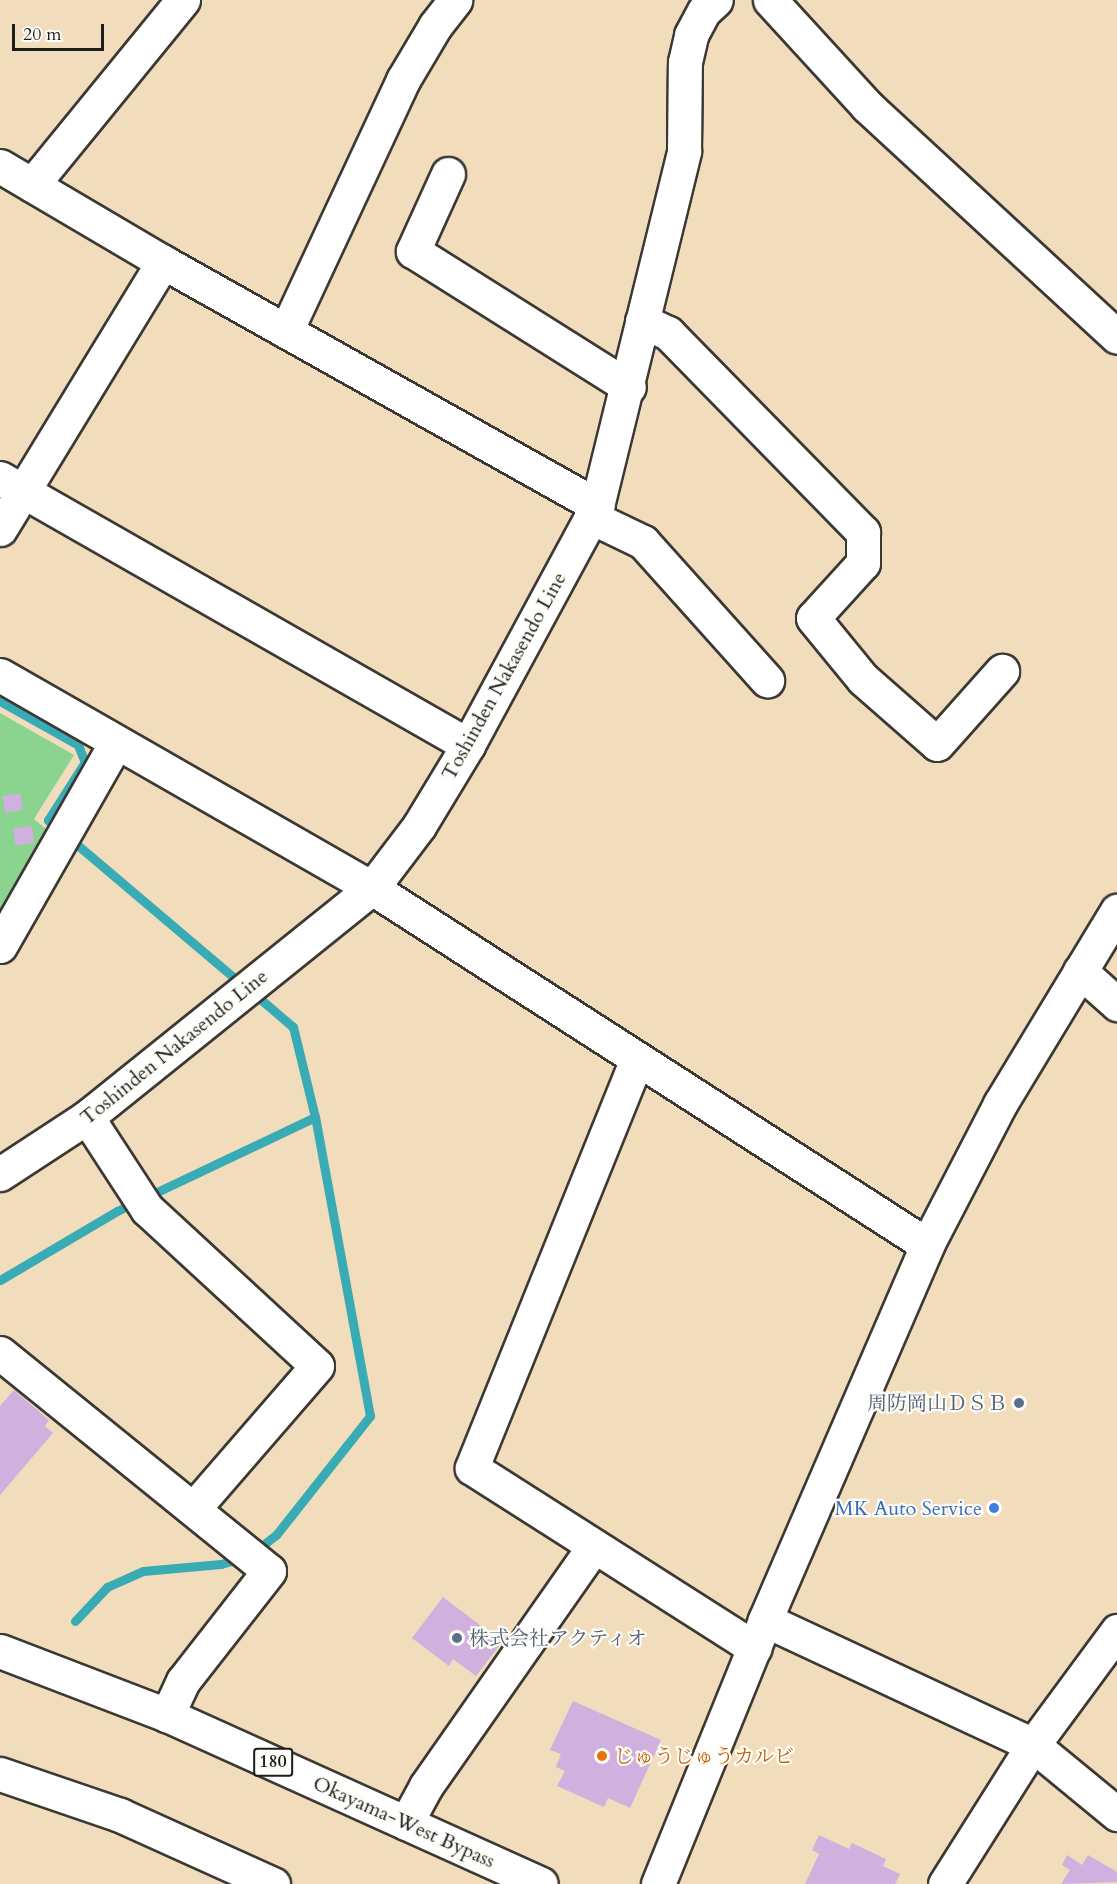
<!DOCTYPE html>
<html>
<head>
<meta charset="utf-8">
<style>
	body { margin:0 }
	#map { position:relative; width:1117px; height:1884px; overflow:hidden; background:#f1dcbc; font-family:Cardo,"Noto Serif JP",serif }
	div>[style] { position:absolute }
	.green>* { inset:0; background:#8ad490 }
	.stream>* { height:9px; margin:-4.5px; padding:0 4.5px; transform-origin:4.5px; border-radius:4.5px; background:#39abb4 }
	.building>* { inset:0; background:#cfb0de; transform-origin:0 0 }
	.roads { filter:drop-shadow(2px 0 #3c3934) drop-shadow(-2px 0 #3c3934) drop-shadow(0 2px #3c3934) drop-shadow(0 -2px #3c3934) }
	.minor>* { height:33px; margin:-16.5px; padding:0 16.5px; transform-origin:16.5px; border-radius:16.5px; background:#fff }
	.major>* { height:33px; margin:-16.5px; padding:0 16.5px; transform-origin:16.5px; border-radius:16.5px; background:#fff }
	.highway>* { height:33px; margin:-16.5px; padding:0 16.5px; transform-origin:16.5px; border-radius:16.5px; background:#fff }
	.dots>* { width:16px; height:16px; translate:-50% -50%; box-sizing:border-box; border:3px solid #fdfcf7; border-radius:50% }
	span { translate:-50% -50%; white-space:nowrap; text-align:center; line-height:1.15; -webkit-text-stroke:4.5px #fdfcf7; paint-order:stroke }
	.shield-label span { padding:2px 4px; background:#fdfcf7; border:2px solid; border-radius:4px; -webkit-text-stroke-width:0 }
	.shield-label { font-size:18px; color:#1c1c1c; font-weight:700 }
	.street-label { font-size:20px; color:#1c1c1c }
	.service-label { font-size:20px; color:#4e5e75 }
	.right { translate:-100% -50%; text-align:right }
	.left { translate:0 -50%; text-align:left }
	.shop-label { font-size:20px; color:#366cbe }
	.food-label { font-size:20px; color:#c56008 }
	.scale { position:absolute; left:12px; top:24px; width:92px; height:27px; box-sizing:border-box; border:3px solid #1c1c1c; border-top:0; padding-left:8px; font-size:18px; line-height:21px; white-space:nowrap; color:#1c1c1c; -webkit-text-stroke:4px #fdfcf7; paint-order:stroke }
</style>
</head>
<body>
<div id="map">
	<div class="green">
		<div style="clip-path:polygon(0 713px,74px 755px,34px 819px,52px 834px,0 922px)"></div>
	</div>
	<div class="stream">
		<div style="left:0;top:701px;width:90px;rotate:29.4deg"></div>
		<div style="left:78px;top:745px;width:18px;rotate:68deg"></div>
		<div style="left:85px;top:762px;width:69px;rotate:122.5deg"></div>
		<div style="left:48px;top:820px;width:243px;rotate:40.3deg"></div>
		<div style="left:0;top:1280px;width:136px;rotate:-30.5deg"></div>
		<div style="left:117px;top:1211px;width:219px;rotate:-25.4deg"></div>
		<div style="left:254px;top:1552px;width:28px;rotate:-38deg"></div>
		<div style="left:276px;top:1535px;width:152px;rotate:-51.7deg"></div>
		<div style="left:370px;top:1416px;width:304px;rotate:-100.4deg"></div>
		<div style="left:315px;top:1117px;width:93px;rotate:-103.7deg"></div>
		<div style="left:293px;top:1027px;width:45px;rotate:-139.5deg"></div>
		<div style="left:75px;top:1621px;width:47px;rotate:-46.7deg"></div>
		<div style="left:107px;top:1587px;width:39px;rotate:-24deg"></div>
		<div style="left:143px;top:1571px;width:78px;rotate:-5.1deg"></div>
		<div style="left:221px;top:1564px;width:22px;rotate:-16deg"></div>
	</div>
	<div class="building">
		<div style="left:20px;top:793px;width:17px;height:18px;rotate:80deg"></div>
		<div style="left:32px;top:826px;width:17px;height:19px;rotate:83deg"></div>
		<div style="clip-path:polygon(14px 1390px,49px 1420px,45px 1426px,53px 1433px,0 1495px,0 1406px)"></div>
		<div style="clip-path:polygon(443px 1597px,502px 1642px,476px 1676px,453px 1659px,449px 1666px,412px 1638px)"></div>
		<div style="clip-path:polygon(573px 1701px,661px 1740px,630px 1808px,608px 1798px,604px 1807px,557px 1786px,565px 1771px,556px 1767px,561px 1754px,550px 1750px)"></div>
		<div style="clip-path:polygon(819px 1835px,849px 1849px,852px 1843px,886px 1859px,883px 1866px,900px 1874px,895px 1884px,805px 1884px,819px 1854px,812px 1850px)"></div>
		<div style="clip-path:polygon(1067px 1855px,1082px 1865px,1088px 1855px,1117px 1872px,1117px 1882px,1061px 1884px,1070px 1870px,1062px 1865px)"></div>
	</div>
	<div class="roads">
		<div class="minor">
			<div style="left:770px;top:0;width:144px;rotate:47.5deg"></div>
			<div style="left:867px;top:106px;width:340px;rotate:42.7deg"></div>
			<div style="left:0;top:166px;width:189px;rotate:30.5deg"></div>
			<div style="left:163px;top:262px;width:498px;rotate:29.3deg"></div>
			<div style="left:448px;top:174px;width:85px;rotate:114.4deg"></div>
			<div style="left:413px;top:251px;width:255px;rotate:32.2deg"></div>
			<div style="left:32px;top:185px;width:239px;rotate:-50.8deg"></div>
			<div style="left:642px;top:321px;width:29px;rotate:25deg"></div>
			<div style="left:668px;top:333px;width:279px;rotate:45.6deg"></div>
			<div style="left:863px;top:532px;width:31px;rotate:90deg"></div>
			<div style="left:863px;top:563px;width:74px;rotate:132.3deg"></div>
			<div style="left:813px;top:618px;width:79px;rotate:50.7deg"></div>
			<div style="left:863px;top:679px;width:98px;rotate:41.3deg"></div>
			<div style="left:937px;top:744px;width:98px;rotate:-48.3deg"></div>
			<div style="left:286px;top:331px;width:277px;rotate:-65deg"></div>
			<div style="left:403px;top:80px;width:63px;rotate:-59.3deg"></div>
			<div style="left:435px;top:26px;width:33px;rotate:-52deg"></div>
			<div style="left:0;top:478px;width:539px;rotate:29.71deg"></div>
			<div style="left:591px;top:517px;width:58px;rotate:25.7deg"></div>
			<div style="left:643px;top:542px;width:186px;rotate:48.1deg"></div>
			<div style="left:0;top:529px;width:313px;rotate:-58.6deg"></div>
			<div style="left:0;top:675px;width:429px;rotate:29.8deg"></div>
			<div style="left:372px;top:888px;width:660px;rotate:32.75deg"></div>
			<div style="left:0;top:946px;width:234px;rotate:-60.3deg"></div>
			<div style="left:1080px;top:971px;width:50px;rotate:41.7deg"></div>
			<div style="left:637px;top:1059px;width:441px;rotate:112deg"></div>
			<div style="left:472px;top:1468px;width:335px;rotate:32.5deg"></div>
			<div style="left:87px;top:1117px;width:110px;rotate:56.9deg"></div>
			<div style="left:147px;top:1209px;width:231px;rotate:42.7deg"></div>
			<div style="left:317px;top:1366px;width:189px;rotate:130.9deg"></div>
			<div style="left:0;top:1353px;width:346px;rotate:39deg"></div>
			<div style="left:269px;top:1571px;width:140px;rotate:128deg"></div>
			<div style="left:183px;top:1681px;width:38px;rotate:115deg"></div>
			<div style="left:765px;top:1620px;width:296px;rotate:25deg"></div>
			<div style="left:1033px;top:1745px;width:109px;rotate:39.4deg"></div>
			<div style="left:406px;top:1823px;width:42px;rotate:-61.6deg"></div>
			<div style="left:426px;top:1786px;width:293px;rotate:-55deg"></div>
			<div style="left:658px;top:1884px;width:285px;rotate:-67.9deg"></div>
			<div style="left:765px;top:1620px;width:408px;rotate:-66.6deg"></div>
			<div style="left:927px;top:1245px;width:159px;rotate:-62.6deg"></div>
			<div style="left:1000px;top:1104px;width:226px;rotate:-58.8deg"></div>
			<div style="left:945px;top:1884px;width:165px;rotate:-57.7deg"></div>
			<div style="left:1033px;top:1745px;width:142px;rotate:-53.6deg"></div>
		</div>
		<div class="major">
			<div style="left:0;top:1174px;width:104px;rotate:-33.2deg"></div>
			<div style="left:87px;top:1117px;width:366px;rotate:-38.8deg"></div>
			<div style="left:372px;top:888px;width:78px;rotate:-52.8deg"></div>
			<div style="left:419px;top:826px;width:95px;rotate:-58.8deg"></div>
			<div style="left:468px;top:745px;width:272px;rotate:-61.6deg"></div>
			<div style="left:597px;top:506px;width:366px;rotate:-76.2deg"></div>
			<div style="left:684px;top:151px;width:89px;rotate:-89.4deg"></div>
			<div style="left:685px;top:62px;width:28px;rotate:-77deg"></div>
			<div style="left:691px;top:35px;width:27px;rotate:-62deg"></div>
			<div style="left:704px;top:11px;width:16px;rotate:-43deg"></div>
		</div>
		<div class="highway">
			<div style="left:0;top:1651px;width:179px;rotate:21deg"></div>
			<div style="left:167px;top:1715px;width:410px;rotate:24.3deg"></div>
			<div style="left:0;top:1774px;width:127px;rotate:18.9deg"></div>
			<div style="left:120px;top:1815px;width:168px;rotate:24.3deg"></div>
		</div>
	</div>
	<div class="dots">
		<div style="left:1019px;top:1403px;background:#5c6f8a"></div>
		<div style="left:994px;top:1508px;background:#3f7fe0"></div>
		<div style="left:457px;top:1638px;background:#5c6f8a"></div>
		<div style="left:602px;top:1756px;background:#e8710a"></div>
	</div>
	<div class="shield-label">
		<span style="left:273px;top:1762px">180</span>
	</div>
	<div class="street-label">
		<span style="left:504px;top:676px;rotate:-61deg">Toshinden Nakasendo Line</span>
		<span style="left:174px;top:1047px;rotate:-39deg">Toshinden Nakasendo Line</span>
		<span style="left:404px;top:1822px;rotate:24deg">Okayama-West Bypass</span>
	</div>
	<div class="service-label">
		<span class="right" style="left:1007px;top:1403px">周防岡山ＤＳＢ</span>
		<span class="left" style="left:469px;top:1638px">株式会社アクティオ</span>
	</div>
	<div class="shop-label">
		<span class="right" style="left:982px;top:1508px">MK Auto Service</span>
	</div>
	<div class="food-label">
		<span class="left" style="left:614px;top:1756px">じゅうじゅうカルビ</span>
	</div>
	<div class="scale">20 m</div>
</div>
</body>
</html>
